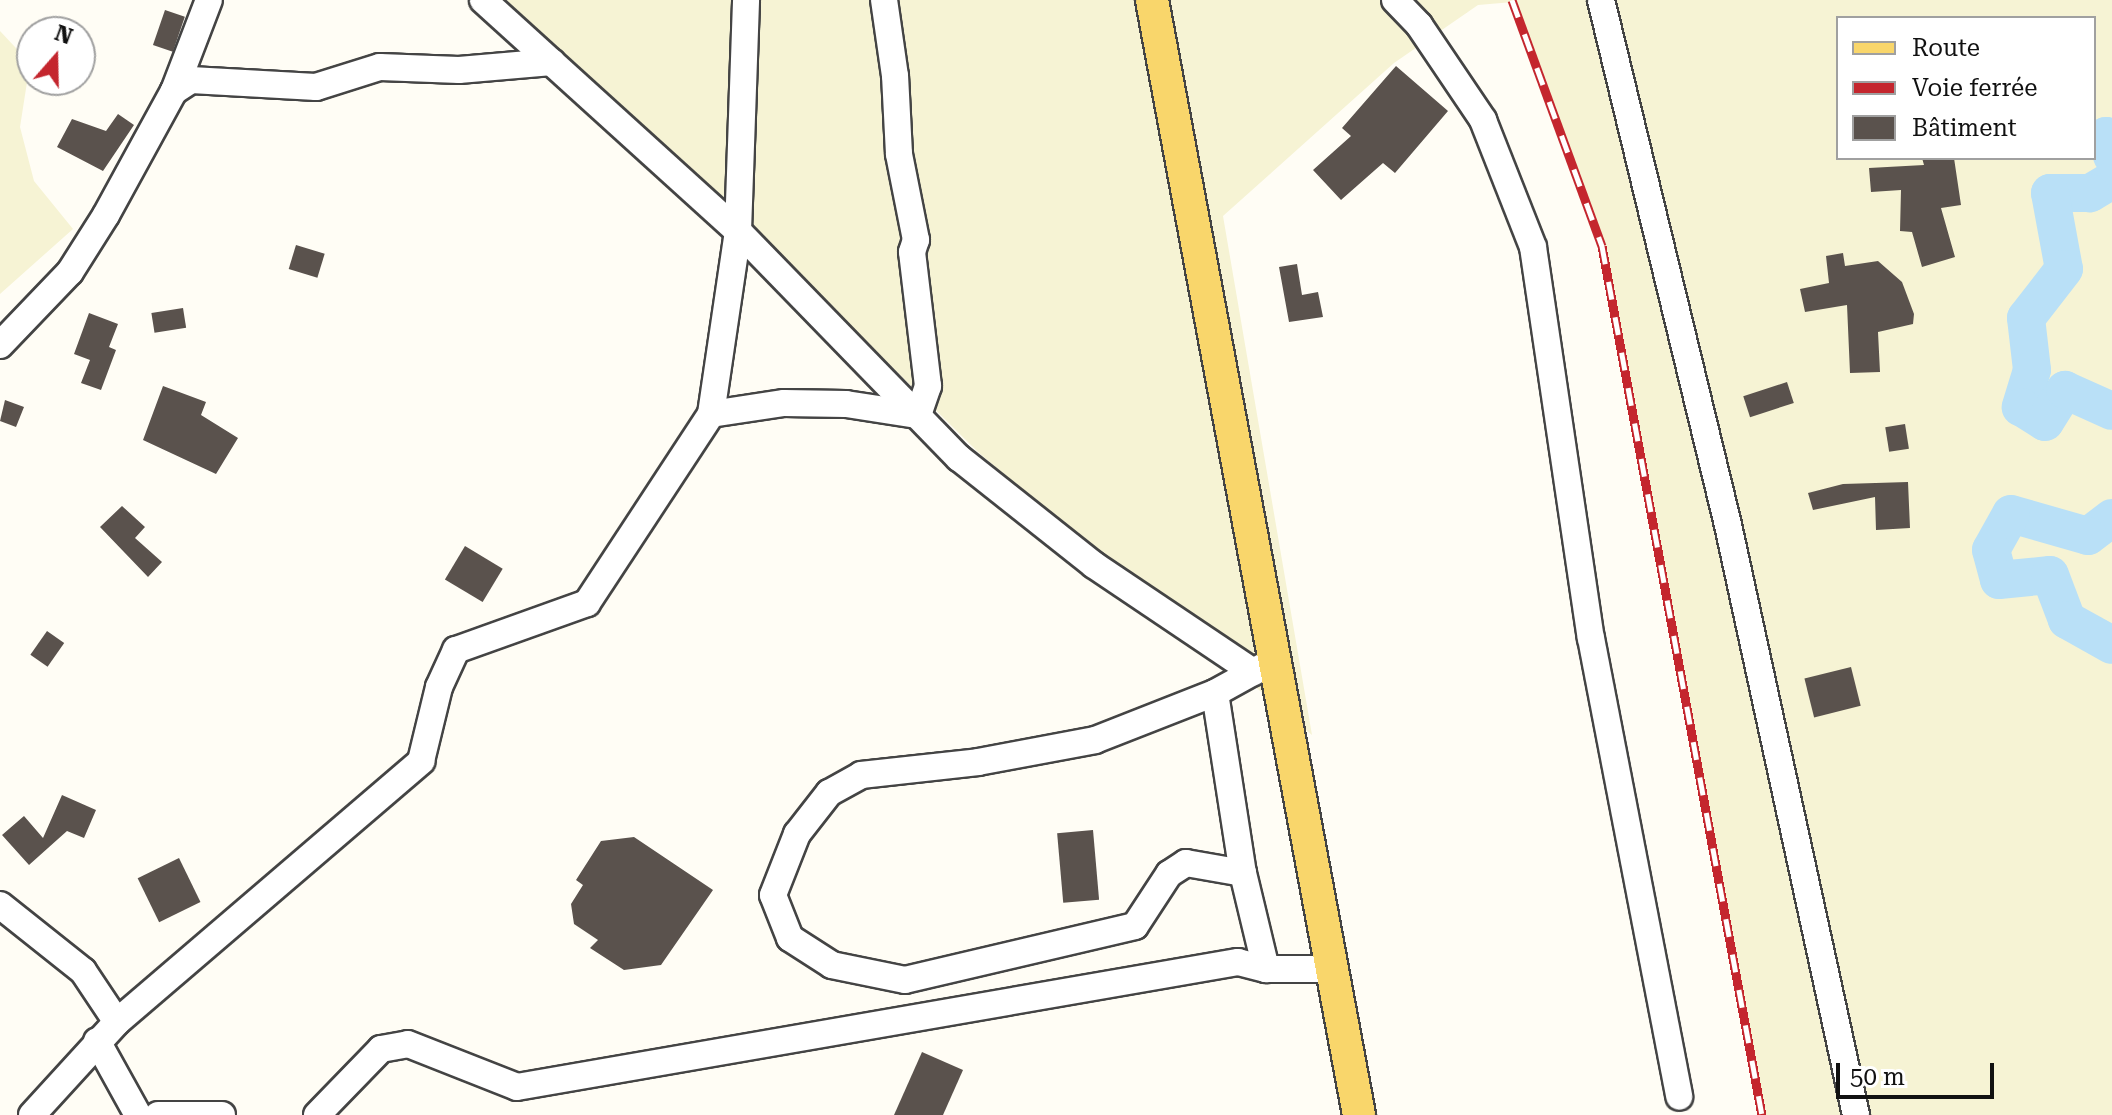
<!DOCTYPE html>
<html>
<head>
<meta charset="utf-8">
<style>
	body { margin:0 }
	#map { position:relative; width:2112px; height:1115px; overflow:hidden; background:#fffdf5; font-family:"Roboto Serif",serif }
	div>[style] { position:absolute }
	.farmland>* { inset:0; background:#f6f3d4 }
	.river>* { height:38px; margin:-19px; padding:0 19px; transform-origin:19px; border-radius:19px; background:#b9e0f7 }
	.building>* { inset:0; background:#5a524d; transform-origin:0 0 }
	.roads { filter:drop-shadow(2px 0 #444) drop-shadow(-2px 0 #444) drop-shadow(0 2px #444) drop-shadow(0 -2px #444) }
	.minor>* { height:26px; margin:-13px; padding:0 13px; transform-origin:13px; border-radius:13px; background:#fff }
	.major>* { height:32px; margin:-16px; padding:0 16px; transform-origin:16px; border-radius:16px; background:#f9d66b }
	.rail>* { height:9px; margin-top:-4.5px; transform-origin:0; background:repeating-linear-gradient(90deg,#fff 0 18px,#c4262e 0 36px); box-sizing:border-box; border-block:2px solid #c4262e }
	span { translate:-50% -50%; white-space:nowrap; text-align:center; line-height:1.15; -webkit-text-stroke:8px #fff; paint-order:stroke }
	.legend { position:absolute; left:1836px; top:16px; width:260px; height:144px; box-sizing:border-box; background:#fff; border:2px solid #a0a0a0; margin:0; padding:10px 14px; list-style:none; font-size:24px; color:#111 }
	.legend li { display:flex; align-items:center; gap:16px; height:40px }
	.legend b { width:40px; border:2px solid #a0a0a0 }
	.north { position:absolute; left:16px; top:16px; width:80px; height:80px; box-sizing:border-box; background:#fff; border:2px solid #a0a0a0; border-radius:50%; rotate:20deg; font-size:22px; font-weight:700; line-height:32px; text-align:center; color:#111 }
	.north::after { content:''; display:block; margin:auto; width:28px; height:36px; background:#c4262e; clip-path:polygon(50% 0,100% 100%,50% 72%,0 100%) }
	.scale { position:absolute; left:1836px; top:1063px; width:158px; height:36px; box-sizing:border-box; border:4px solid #111; border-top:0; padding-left:10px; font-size:24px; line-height:28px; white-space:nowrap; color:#111; -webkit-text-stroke:6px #fff; paint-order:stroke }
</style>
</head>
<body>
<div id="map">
	<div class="farmland">
		<div style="clip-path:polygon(evenodd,504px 0,2112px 0,2112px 1115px,1762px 1115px,1602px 246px,1513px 2px,1478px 5px,1394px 63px,1223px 216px,1312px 735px,978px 452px,702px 179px,504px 0,1838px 18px,2094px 18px,2094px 158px,1838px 158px,1838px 18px)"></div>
		<div style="clip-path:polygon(0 31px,30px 63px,20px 127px,34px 181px,73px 229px,0 294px)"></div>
	</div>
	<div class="river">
		<div style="left:2112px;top:137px;width:6px;rotate:-171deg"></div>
		<div style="left:2106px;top:136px;width:21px;rotate:73deg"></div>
		<div style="left:2112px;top:180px;width:26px;rotate:149deg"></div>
		<div style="left:2090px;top:193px;width:40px;rotate:180deg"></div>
		<div style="left:2050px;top:193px;width:77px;rotate:79.6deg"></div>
		<div style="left:2064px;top:269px;width:62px;rotate:127.8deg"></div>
		<div style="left:2026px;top:318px;width:52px;rotate:83.4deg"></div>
		<div style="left:2032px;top:370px;width:39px;rotate:107deg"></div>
		<div style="left:2021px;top:407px;width:28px;rotate:32deg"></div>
		<div style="left:2045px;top:422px;width:38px;rotate:-58deg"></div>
		<div style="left:2065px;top:390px;width:51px;rotate:24.1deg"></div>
		<div style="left:2112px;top:518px;width:30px;rotate:143deg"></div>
		<div style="left:2088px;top:536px;width:80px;rotate:-164.1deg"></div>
		<div style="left:2011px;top:514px;width:41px;rotate:119.1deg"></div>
		<div style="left:1991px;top:550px;width:31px;rotate:75deg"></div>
		<div style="left:1999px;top:580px;width:51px;rotate:-5.6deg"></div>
		<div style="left:2050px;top:575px;width:48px;rotate:69.3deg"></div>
		<div style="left:2067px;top:620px;width:51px;rotate:29.1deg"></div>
	</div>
	<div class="building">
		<div style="left:165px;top:10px;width:21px;height:37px;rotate:19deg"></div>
		<div style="clip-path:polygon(1396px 66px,1448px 111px,1395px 173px,1383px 163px,1341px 200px,1313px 170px,1351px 136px,1342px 128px)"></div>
		<div style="clip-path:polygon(118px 114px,134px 125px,103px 171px,57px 147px,72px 119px,106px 131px)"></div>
		<div style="clip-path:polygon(1922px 158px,1954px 158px,1961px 205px,1941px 208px,1955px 257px,1922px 267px,1912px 232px,1900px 231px,1901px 190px,1871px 192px,1869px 168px,1924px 165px)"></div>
		<div style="left:296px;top:245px;width:30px;height:25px;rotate:17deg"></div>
		<div style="clip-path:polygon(1843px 253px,1845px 266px,1878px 261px,1902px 282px,1914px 314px,1913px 324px,1878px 332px,1880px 372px,1850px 373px,1847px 305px,1805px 312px,1800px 289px,1829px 283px,1826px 256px)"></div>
		<div style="clip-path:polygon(1297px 264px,1302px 295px,1318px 292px,1323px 317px,1289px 322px,1279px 267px)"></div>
		<div style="left:183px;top:308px;width:20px;height:32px;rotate:81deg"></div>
		<div style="clip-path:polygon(89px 313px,118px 324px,109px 347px,116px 350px,101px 390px,81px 383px,90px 360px,74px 354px)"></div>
		<div style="left:1787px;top:382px;width:22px;height:46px;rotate:72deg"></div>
		<div style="clip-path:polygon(163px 386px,206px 402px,201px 415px,238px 438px,216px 474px,143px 440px)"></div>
		<div style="clip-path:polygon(5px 400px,24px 407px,16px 427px,0 421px)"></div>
		<div style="left:1905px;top:424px;width:25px;height:20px;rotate:81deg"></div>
		<div style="clip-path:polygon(1908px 482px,1910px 528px,1876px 530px,1875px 497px,1813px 510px,1808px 493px,1843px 484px)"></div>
		<div style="clip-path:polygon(122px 506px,145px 527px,135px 538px,162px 562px,148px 577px,100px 527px)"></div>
		<div style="left:465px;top:546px;width:44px;height:39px;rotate:31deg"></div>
		<div style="left:47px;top:631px;width:21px;height:29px;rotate:35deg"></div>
		<div style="left:1851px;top:667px;width:40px;height:48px;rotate:76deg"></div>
		<div style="clip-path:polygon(62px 795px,96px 810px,84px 838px,67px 831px,29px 865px,2px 835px,24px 816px,43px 838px)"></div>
		<div style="left:1093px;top:830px;width:70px;height:36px;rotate:85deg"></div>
		<div style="clip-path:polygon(634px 837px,713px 890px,661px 965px,624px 970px,590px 948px,598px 940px,574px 924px,571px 904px,583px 885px,576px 880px,601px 841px)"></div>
		<div style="left:179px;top:858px;width:49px;height:46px;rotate:64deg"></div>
		<div style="clip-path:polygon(922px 1052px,963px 1070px,943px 1115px,894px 1115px)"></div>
	</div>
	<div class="roads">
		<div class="minor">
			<div style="left:483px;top:0;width:344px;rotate:42.2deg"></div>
			<div style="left:738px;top:231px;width:317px;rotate:45.8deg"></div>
			<div style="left:959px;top:458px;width:172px;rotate:38.4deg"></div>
			<div style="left:1094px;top:565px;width:192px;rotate:33.9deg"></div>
			<div style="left:1395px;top:0;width:35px;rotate:46deg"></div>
			<div style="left:1419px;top:25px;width:115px;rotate:56deg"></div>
			<div style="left:1483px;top:120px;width:136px;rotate:68.5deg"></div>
			<div style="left:1533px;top:247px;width:395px;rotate:81.6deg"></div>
			<div style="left:1591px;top:638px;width:467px;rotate:79.1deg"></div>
			<div style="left:1601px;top:0;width:540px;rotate:76.4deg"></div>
			<div style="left:1728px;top:525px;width:604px;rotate:77.76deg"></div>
			<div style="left:174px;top:91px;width:20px;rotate:-33deg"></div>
			<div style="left:191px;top:80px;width:125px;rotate:3.2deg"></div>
			<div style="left:316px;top:87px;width:67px;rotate:-17.4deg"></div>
			<div style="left:380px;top:67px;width:79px;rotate:2.2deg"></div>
			<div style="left:459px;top:70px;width:93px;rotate:-4.9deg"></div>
			<div style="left:0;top:345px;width:101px;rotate:-46.2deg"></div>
			<div style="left:70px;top:272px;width:67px;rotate:-57.7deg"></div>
			<div style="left:106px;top:215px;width:141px;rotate:-61.3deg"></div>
			<div style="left:174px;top:91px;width:97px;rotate:-69deg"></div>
			<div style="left:711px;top:414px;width:74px;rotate:-8.6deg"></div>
			<div style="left:784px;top:403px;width:62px;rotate:0.9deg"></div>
			<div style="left:846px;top:404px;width:73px;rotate:8.7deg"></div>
			<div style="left:918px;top:415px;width:31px;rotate:-71deg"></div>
			<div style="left:928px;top:386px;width:135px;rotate:-96.8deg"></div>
			<div style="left:912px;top:252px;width:13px;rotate:-72deg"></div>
			<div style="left:916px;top:240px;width:88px;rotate:-101.2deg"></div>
			<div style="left:899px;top:154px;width:78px;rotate:-92.9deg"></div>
			<div style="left:895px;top:76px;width:77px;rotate:-98.2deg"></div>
			<div style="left:1215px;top:693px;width:182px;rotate:81.2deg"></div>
			<div style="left:1243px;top:873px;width:99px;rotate:76.5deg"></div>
			<div style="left:1243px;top:873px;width:58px;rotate:-170deg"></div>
			<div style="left:1186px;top:863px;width:20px;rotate:147deg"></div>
			<div style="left:1169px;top:874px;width:62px;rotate:123.2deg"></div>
			<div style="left:1135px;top:926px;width:236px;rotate:166.8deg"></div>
			<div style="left:905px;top:980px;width:75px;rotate:-168.4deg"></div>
			<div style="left:832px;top:965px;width:50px;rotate:-147.3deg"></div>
			<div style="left:790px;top:938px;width:46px;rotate:-111.6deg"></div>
			<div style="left:773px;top:895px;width:66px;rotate:-68.5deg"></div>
			<div style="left:797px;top:834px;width:52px;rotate:-52deg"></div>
			<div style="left:829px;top:793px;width:37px;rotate:-29deg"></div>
			<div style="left:861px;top:775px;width:118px;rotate:-6.3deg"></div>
			<div style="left:978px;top:762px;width:119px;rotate:-10.6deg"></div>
			<div style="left:1095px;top:740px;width:129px;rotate:-21.4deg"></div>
			<div style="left:1215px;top:693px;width:66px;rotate:-28.9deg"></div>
			<div style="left:0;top:905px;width:106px;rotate:38.5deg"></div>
			<div style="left:83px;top:971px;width:61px;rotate:56.3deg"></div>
			<div style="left:97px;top:1041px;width:85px;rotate:61deg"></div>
			<div style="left:32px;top:1115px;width:126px;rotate:-47.6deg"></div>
			<div style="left:117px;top:1022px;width:401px;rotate:-40.6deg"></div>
			<div style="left:421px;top:761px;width:76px;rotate:-76.3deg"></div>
			<div style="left:439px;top:687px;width:41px;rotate:-65.3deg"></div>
			<div style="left:456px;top:650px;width:139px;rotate:-19.7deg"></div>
			<div style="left:587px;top:603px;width:226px;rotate:-56.7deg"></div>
			<div style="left:711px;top:414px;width:185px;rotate:-81.6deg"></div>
			<div style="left:738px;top:231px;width:231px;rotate:-88deg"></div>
			<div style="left:158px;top:1115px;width:64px"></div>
			<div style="left:317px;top:1115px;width:92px;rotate:-45.9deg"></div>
			<div style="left:381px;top:1049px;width:27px;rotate:-10deg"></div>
			<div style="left:408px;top:1044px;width:117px;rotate:21.5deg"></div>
			<div style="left:517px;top:1087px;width:732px;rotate:-9.84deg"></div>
			<div style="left:1238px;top:962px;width:29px;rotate:14deg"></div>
			<div style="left:1266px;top:969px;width:66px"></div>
		</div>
		<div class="major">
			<div style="left:1152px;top:0;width:1134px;rotate:79.48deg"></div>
		</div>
	</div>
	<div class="rail">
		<div style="left:1512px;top:0;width:262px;rotate:69.9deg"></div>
		<div style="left:1602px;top:246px;width:884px;rotate:79.57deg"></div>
	</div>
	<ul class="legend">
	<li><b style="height:10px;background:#f9d66b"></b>Route</li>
	<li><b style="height:10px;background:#c4262e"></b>Voie ferrée</li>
	<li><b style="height:22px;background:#5a524d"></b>Bâtiment</li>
	</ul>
	<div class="north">N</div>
	<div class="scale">50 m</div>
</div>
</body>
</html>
